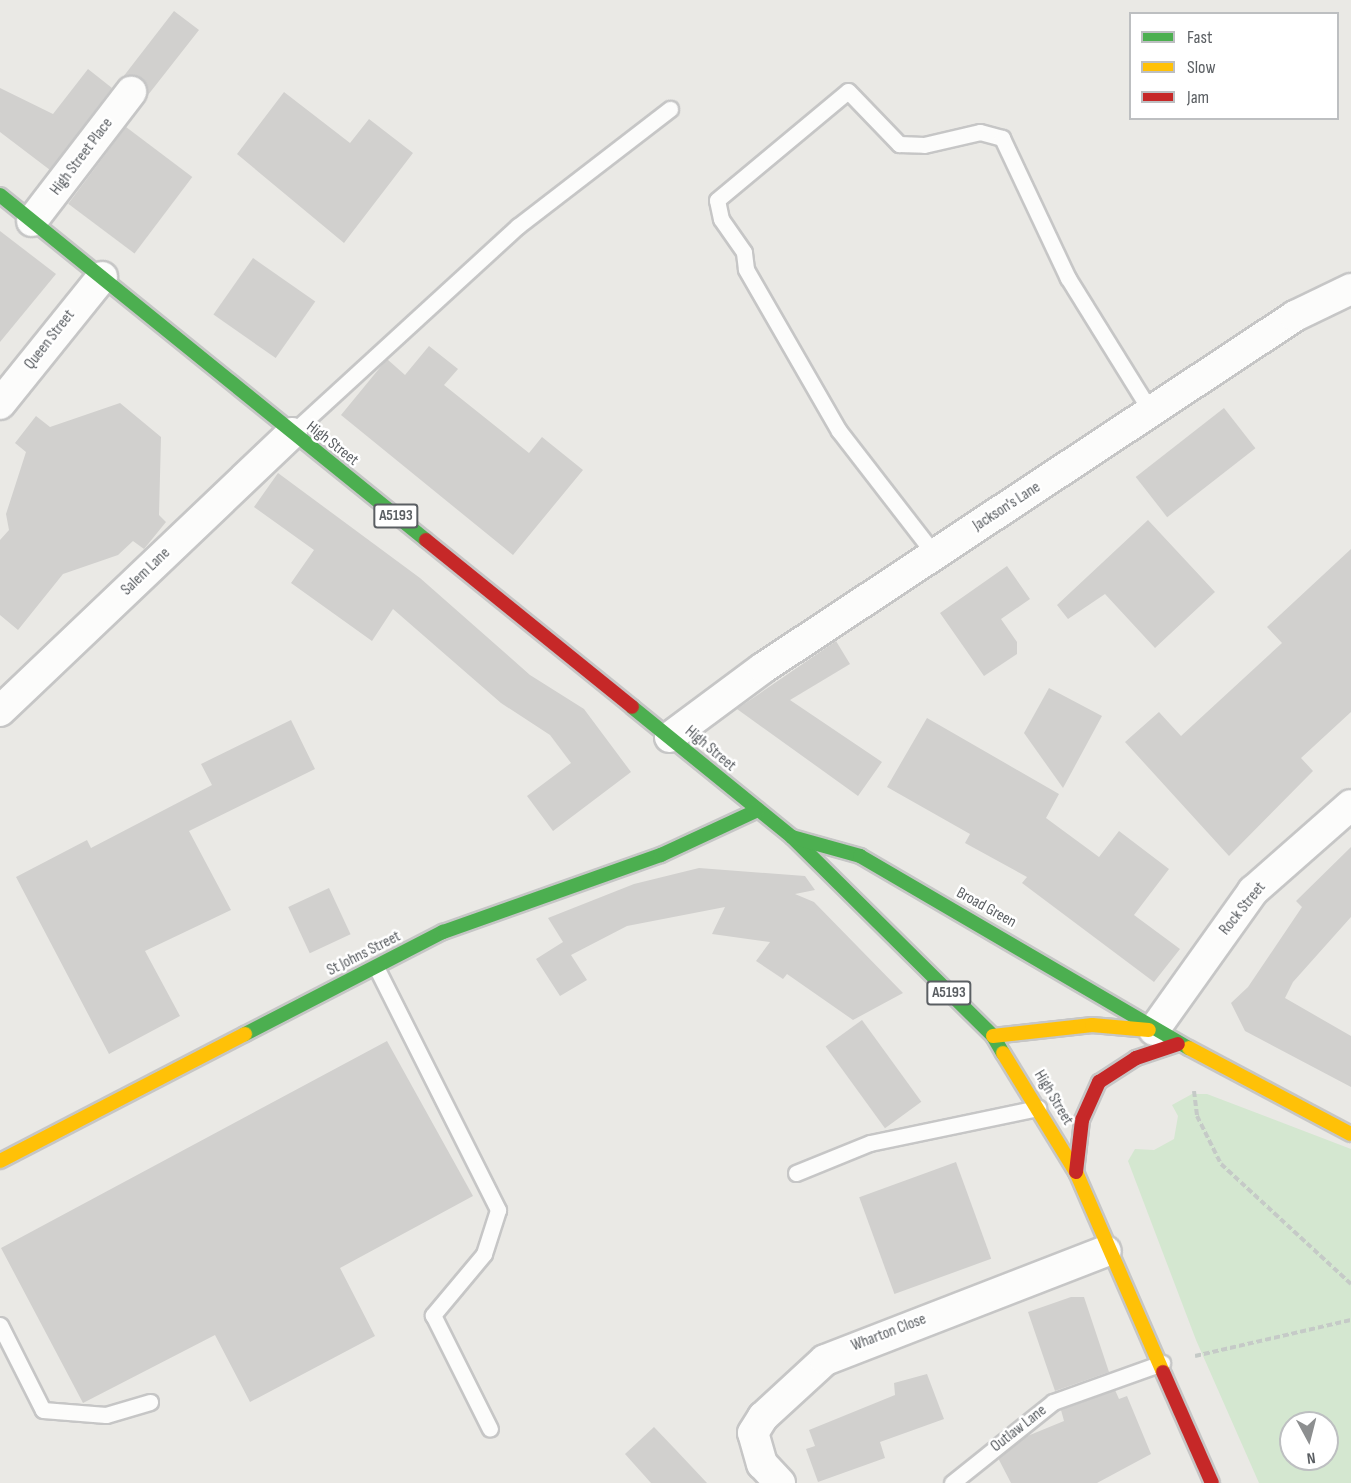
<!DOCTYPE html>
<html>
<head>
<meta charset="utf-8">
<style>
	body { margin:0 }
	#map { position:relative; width:1351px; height:1483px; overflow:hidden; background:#eae9e5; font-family:"Sofia Sans Condensed",sans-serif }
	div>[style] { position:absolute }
	.green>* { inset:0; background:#d4e7d0 }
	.building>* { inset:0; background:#d1d0ce; transform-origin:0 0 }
	.path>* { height:4px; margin-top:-2px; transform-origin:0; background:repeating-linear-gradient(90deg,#c5cac7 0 6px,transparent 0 9px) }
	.roads { filter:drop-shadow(2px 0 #c6c6c6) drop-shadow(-2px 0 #c6c6c6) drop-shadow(0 2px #c6c6c6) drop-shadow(0 -2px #c6c6c6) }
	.lane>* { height:15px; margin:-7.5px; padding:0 7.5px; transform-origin:7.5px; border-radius:7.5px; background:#fcfcfb }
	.street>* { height:30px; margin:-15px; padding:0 15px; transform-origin:15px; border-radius:15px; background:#fcfcfb }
	.fast>* { height:14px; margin:-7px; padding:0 7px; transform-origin:7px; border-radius:7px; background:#4caf50 }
	.slow>* { height:14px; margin:-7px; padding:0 7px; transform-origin:7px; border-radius:7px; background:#ffc107 }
	.jam>* { height:14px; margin:-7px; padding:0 7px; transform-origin:7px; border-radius:7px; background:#c62828 }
	span { translate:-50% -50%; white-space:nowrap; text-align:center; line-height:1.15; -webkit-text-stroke:5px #fff; paint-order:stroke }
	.shield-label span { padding:2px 4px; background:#fff; border:2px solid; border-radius:4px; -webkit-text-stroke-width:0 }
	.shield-label { font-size:15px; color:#5b5f63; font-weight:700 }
	.street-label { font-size:16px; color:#5b5f63 }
	.legend { position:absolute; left:1129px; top:12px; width:210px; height:108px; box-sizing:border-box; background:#fff; border:2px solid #bdbfc1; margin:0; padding:8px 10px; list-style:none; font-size:18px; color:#5b5f63 }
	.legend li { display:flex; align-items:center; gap:12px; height:30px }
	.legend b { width:30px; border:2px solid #bdbfc1 }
	.north { position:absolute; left:1279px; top:1411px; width:60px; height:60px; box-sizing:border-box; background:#fff; border:2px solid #bdbfc1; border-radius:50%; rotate:173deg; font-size:16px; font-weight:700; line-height:24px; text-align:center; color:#5b5f63 }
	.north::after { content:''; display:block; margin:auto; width:21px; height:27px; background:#8d8f90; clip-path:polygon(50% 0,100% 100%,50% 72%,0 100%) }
</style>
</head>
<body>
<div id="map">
	<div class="green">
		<div style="clip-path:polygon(evenodd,1192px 1094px,1207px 1094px,1351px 1149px,1351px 1483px,1259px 1483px,1196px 1340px,1128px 1161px,1135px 1149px,1154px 1150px,1174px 1139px,1178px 1116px,1172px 1105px,1192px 1094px,1291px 1423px,1327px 1423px,1327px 1459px,1291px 1459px,1291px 1423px)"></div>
	</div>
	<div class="building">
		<div style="clip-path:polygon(174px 11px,199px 30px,148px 95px,141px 78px,123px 77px)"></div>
		<div style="clip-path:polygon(88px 69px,112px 88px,50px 170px,0 132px,0 88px,53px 114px)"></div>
		<div style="clip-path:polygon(284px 92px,350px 143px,369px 119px,413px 153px,344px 243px,237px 154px)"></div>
		<div style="left:126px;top:127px;width:83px;height:96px;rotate:37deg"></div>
		<div style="clip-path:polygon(0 231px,56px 274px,0 342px)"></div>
		<div style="left:253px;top:258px;width:76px;height:69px;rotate:35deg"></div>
		<div style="clip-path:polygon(429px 346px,458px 369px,444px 385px,529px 453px,542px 437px,583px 470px,513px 555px,341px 415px,387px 359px,405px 375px)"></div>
		<div style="clip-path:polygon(120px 403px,161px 437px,159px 515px,166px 522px,144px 549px,133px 541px,118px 555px,63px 574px,18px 630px,0 615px,0 540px,9px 530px,6px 514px,26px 452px,15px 443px,36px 416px,50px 427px)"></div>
		<div style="left:1224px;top:408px;width:51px;height:112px;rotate:52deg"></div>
		<div style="clip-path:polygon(278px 473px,420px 578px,530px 675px,584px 709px,631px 772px,553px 831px,527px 796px,571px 763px,550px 735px,501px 703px,393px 609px,372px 641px,291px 583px,314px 550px,254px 507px)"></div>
		<div style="clip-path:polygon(1148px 520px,1215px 592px,1155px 648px,1105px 594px,1068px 619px,1057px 605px)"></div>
		<div style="clip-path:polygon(1351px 549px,1351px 712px,1301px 758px,1313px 771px,1229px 856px,1125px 742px,1159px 712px,1181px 736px,1282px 643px,1267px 627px)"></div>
		<div style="clip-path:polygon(1007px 566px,1030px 599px,1001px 619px,1017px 642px,1017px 654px,984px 676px,940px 613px)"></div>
		<div style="clip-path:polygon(836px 641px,850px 664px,790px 700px,882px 762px,858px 796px,737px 709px)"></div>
		<div style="clip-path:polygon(1049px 688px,1102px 716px,1063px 788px,1024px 733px)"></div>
		<div style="clip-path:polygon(927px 718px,1059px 794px,1046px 818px,1099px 857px,1119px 831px,1169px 869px,1134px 915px,1180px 949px,1154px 982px,1022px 883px,1027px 877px,965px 843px,970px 834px,887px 787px)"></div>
		<div style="clip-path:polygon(291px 720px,315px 769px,189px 831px,231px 910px,145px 951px,180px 1016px,109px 1054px,16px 877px,87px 840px,91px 848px,212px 785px,201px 764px)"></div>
		<div style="clip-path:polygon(1351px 847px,1351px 917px,1293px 982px,1285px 998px,1351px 1036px,1351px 1087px,1245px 1031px,1231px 1003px,1248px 987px,1302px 907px,1296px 901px)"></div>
		<div style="clip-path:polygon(699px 868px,805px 876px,815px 890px,795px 894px,814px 902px,903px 993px,853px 1020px,787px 974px,783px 979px,756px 961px,770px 942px,712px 934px,725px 907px,627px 926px,571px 955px,587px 980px,560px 996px,536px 959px,563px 942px,548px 918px,634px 884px)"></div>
		<div style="left:329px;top:888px;width:51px;height:45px;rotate:65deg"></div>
		<div style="left:862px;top:1020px;width:101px;height:45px;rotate:54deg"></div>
		<div style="clip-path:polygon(387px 1041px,473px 1196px,340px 1268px,375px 1336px,250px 1402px,215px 1335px,83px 1403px,1px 1248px)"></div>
		<div style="left:956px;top:1162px;width:103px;height:103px;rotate:70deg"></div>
		<div style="clip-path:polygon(1071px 1297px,1084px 1297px,1109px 1372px,1055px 1391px,1028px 1312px)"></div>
		<div style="clip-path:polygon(927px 1374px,944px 1419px,880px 1442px,885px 1458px,818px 1482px,806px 1449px,815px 1446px,809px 1430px,895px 1395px,894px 1383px)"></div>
		<div style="clip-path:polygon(1115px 1390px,1119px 1399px,1127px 1396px,1151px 1454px,1097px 1483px,1011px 1483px,998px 1458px,1025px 1437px,1064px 1421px,1061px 1410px)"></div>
		<div style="clip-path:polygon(654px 1427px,675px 1449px,707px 1483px,651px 1483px,625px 1454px)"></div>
	</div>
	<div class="path">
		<div style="left:1194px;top:1091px;width:25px;rotate:83deg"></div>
		<div style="left:1197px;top:1116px;width:54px;rotate:63.4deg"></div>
		<div style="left:1221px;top:1164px;width:177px;rotate:42.7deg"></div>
		<div style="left:1195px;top:1356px;width:160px;rotate:-13deg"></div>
	</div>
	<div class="roads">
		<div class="lane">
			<div style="left:292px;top:433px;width:306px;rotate:-42.5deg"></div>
			<div style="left:518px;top:226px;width:192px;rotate:-37.6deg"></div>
			<div style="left:935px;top:555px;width:157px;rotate:-127.7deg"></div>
			<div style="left:839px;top:431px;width:187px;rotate:-119.9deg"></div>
			<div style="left:746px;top:269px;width:17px;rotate:-97deg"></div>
			<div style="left:744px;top:252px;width:40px;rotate:-124.9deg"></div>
			<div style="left:721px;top:219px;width:19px;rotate:-102deg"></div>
			<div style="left:717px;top:200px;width:170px;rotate:-39.8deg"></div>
			<div style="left:848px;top:91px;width:74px;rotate:46.1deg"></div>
			<div style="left:899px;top:144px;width:25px;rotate:2deg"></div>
			<div style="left:924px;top:145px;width:57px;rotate:-13.1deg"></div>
			<div style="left:980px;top:132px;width:23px;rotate:15deg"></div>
			<div style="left:1002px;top:138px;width:155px;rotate:64.8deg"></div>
			<div style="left:1068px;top:278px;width:158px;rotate:58.2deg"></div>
			<div style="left:376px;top:967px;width:272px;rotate:63.3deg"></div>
			<div style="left:498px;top:1210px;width:46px;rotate:107.7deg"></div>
			<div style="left:484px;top:1254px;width:80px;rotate:129.9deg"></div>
			<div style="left:433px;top:1315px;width:127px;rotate:63.4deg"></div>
			<div style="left:796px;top:1173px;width:80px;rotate:-22.1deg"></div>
			<div style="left:870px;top:1143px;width:172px;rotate:-11.8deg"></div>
			<div style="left:0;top:1325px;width:95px;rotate:63.2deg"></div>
			<div style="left:43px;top:1410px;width:63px;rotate:4.5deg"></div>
			<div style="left:106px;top:1415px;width:46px;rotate:-16.5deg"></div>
			<div style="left:952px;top:1483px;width:129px;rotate:-38.7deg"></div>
			<div style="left:1053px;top:1402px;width:116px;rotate:-19.7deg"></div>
		</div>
		<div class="street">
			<div style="left:32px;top:221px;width:163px;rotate:-52.5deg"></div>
			<div style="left:0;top:404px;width:163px;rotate:-51.2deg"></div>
			<div style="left:0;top:711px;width:403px;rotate:-43.6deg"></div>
			<div style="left:670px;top:737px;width:116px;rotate:-36.6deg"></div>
			<div style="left:763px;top:668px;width:638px;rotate:-33.49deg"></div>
			<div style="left:1295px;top:316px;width:62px;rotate:-25.7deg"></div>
			<div style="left:1154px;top:1030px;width:171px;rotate:-54.5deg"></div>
			<div style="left:1253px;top:891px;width:130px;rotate:-41.3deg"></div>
			<div style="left:780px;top:1483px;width:26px;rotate:-133deg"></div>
			<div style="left:762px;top:1464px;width:32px;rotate:-106deg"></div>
			<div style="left:753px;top:1433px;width:19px;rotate:-58deg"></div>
			<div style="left:763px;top:1417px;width:84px;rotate:-42.6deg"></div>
			<div style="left:825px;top:1360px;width:301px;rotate:-21.2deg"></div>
		</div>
		<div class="fast">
			<div style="left:0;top:195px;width:548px;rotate:39deg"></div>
			<div style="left:632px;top:707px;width:206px;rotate:39.1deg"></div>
			<div style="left:792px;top:837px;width:283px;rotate:44.7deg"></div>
			<div style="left:993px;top:1036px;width:20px;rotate:60deg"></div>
			<div style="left:792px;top:837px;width:71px;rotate:15.6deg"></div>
			<div style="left:860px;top:856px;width:381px;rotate:30.3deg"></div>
			<div style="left:245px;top:1034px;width:223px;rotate:-27.3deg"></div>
			<div style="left:443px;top:932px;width:231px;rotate:-19.5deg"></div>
			<div style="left:661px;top:855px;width:107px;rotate:-24.9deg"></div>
		</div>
		<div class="slow">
			<div style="left:993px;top:1036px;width:100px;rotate:-6.3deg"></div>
			<div style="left:1092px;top:1025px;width:57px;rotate:5deg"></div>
			<div style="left:1189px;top:1048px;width:183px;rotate:28deg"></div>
			<div style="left:1003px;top:1053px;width:140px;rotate:58.5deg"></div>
			<div style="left:1076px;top:1172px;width:218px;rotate:66.5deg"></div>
			<div style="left:0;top:1161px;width:276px;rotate:-27.4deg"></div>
		</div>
		<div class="jam">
			<div style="left:426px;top:540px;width:265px;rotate:39deg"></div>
			<div style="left:1076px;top:1172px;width:52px;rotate:-83.4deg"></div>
			<div style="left:1082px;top:1120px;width:42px;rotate:-65.9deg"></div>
			<div style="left:1099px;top:1082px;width:44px;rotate:-33deg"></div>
			<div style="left:1136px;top:1058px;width:44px;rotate:-18.4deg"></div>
			<div style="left:1163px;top:1372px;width:121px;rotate:66.2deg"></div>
		</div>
	</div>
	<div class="shield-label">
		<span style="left:396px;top:516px">A5193</span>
		<span style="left:949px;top:993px">A5193</span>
	</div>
	<div class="street-label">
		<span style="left:82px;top:157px;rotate:-53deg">High Street Place</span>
		<span style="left:50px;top:340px;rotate:-52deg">Queen Street</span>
		<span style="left:332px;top:444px;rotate:38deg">High Street</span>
		<span style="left:1007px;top:507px;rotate:-33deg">Jackson's Lane</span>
		<span style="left:146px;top:572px;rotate:-44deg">Salem Lane</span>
		<span style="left:710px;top:749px;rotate:40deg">High Street</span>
		<span style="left:986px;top:908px;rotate:29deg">Broad Green</span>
		<span style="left:1243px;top:909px;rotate:-51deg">Rock Street</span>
		<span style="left:364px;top:954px;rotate:-27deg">St Johns Street</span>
		<span style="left:1053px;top:1098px;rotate:59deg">High Street</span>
		<span style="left:889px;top:1333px;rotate:-21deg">Wharton Close</span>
		<span style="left:1019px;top:1429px;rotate:-38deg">Outlaw Lane</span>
	</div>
	<ul class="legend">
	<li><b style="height:8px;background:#4caf50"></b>Fast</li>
	<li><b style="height:8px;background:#ffc107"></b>Slow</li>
	<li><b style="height:8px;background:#c62828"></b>Jam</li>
	</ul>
	<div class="north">N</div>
</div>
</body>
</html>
